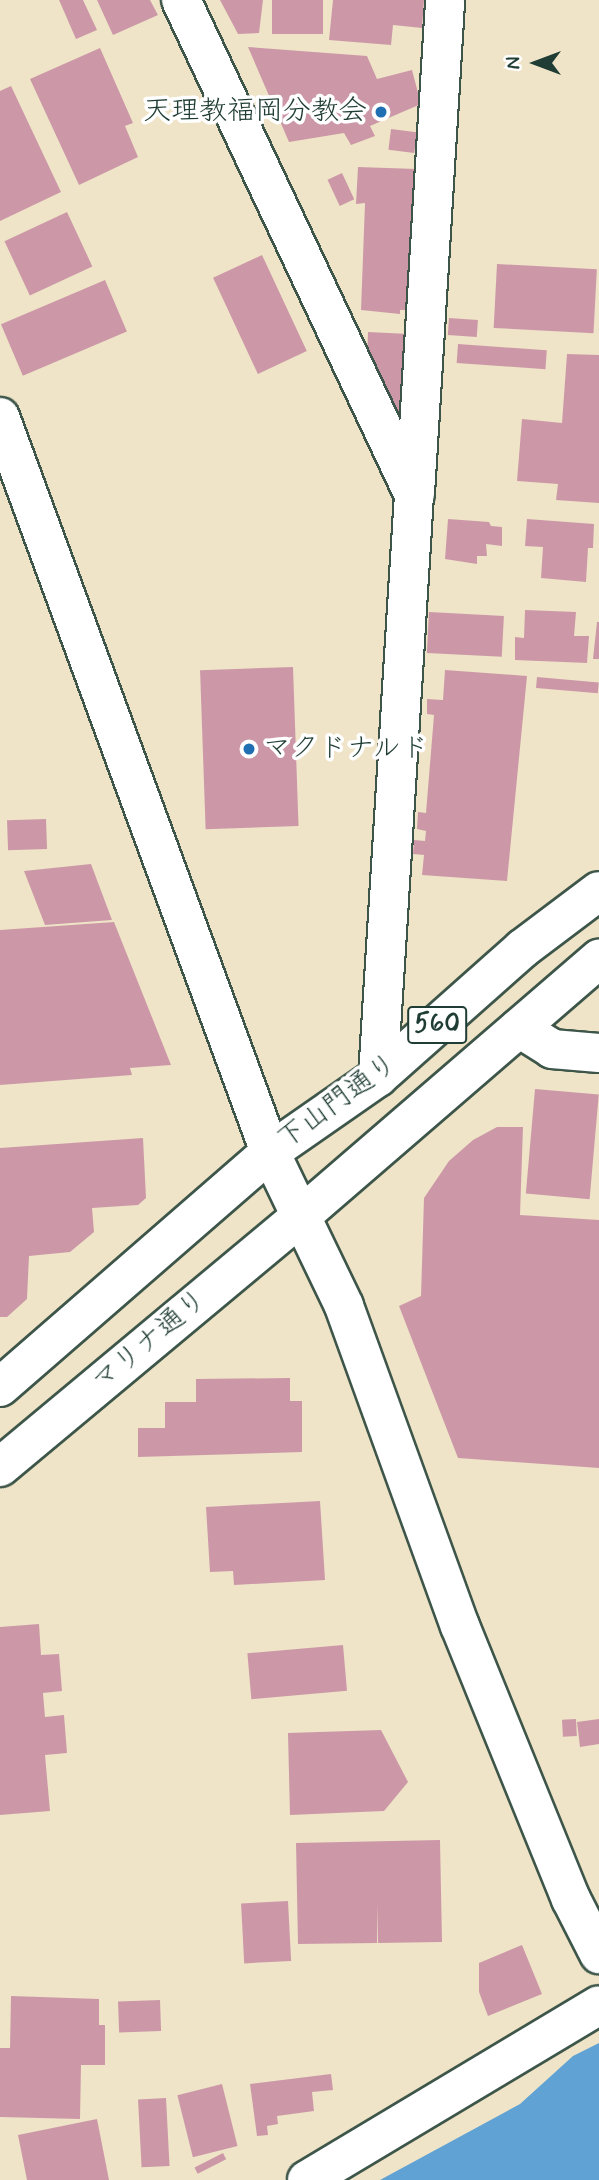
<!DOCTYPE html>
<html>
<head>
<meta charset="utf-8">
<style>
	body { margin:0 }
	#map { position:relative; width:599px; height:2180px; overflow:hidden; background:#efe4c7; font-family:Mynerve,"Klee One",sans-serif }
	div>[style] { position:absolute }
	.water>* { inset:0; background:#60a2d3 }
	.building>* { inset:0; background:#cc98a8; transform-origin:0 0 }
	.roads { filter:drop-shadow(2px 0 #3e564a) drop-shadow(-2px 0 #3e564a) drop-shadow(0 2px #3e564a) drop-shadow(0 -2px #3e564a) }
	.street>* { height:38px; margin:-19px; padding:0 19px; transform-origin:19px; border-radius:19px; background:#fff }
	.secondary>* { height:38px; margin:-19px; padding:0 19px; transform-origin:19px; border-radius:19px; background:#fff }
	.primary>* { height:38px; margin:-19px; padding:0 19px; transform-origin:19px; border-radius:19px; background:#fff }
	.dots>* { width:19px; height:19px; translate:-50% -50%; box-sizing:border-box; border:4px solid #fff; border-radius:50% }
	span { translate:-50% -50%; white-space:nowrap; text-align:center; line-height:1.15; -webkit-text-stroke:7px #fff; paint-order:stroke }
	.shield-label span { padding:2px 5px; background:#fff; border:2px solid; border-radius:5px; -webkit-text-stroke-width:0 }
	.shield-label { font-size:26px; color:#1f3d34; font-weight:700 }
	.poi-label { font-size:28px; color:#1f3d34 }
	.right { translate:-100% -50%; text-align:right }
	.left { translate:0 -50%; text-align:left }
	.street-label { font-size:28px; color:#1f3d34 }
	.north { position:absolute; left:501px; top:28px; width:70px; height:70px; -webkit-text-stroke:5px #fff; paint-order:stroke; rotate:270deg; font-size:19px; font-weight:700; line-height:28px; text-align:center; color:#1f3d34 }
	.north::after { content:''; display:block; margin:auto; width:24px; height:32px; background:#1f3d34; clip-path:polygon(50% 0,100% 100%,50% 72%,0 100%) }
</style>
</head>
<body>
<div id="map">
	<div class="water">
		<div style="clip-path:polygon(599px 2043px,599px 2180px,380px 2180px,520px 2104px,573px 2056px)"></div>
	</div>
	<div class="building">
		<div style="clip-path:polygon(59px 0,83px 0,97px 30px,76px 39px)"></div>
		<div style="clip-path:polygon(97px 0,150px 0,158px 15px,113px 35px)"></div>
		<div style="clip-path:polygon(220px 0,263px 0,259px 33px,238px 34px)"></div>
		<div style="left:272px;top:0;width:51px;height:34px"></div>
		<div style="clip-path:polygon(333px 0,424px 0,422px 28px,393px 25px,391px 45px,329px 40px)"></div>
		<div style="clip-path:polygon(248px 47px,367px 56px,377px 79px,412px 70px,421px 104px,370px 126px,375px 136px,351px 145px,344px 133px,289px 142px)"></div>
		<div style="clip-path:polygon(100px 48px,133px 123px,125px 126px,138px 157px,79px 185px,30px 79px)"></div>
		<div style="clip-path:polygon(11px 86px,61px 192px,0 221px,0 91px)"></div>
		<div style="left:391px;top:129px;width:26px;height:21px;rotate:7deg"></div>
		<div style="clip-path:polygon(358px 167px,417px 169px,408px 310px,400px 310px,400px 314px,361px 310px,365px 203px,356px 204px)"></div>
		<div style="left:342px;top:173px;width:29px;height:16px;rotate:65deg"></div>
		<div style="left:67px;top:212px;width:60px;height:69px;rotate:65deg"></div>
		<div style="left:262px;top:255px;width:106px;height:54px;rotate:65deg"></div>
		<div style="left:497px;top:264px;width:100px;height:64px;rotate:3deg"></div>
		<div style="left:105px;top:280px;width:56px;height:113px;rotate:67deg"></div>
		<div style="left:449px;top:318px;width:29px;height:17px;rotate:4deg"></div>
		<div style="clip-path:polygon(368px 332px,409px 334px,402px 421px,393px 420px,367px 360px)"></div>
		<div style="left:458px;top:344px;width:89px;height:19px;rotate:4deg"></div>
		<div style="clip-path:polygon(567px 354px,599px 355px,599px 503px,556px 500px,558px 484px,517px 481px,522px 419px,562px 423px)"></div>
		<div style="clip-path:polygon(448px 519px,489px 522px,491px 526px,502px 527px,502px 546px,486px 544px,487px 556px,477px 556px,477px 564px,445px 559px)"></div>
		<div style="clip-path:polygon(527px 519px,594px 524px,593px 548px,588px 548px,586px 582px,541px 578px,543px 547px,525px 546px)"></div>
		<div style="clip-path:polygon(525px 610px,576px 612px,574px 636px,589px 636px,587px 663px,515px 660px,515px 637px,524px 638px)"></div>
		<div style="left:429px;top:612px;width:75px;height:41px;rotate:3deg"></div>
		<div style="clip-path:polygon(597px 622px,599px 622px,599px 659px,593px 659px)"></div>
		<div style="left:293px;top:667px;width:159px;height:93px;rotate:88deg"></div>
		<div style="clip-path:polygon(445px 670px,527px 676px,507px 881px,422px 875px,424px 855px,413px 854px,414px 840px,425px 841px,426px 831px,417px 829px,418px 812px,426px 813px,434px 715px,427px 714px,427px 699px,443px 700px)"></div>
		<div style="left:537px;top:677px;width:62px;height:11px;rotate:5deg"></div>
		<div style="left:46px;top:819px;width:30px;height:39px;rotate:88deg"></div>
		<div style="clip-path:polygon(91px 864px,112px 920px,45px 925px,24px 871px)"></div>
		<div style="clip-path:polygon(114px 922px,171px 1065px,130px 1068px,132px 1075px,0 1085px,0 930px)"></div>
		<div style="left:535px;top:1089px;width:64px;height:105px;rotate:5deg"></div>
		<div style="clip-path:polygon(497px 1127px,523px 1127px,520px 1215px,599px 1220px,599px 1468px,458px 1458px,399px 1306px,421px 1296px,424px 1198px,449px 1161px,473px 1140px)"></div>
		<div style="clip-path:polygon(143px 1138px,146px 1198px,138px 1205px,92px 1208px,94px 1232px,70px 1252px,29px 1256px,27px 1299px,7px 1317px,0 1317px,0 1148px)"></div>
		<div style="clip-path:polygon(290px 1378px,290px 1401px,302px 1401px,302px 1452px,138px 1457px,138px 1428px,165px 1428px,165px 1402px,196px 1402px,196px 1379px)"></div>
		<div style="clip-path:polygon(320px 1501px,325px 1580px,234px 1585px,233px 1571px,210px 1572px,206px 1507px)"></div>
		<div style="clip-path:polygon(39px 1624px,41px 1655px,59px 1654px,62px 1691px,43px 1693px,45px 1717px,64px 1715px,67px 1753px,45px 1755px,50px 1811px,0 1815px,0 1627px)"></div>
		<div style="left:343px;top:1645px;width:46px;height:96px;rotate:85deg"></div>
		<div style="left:576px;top:1719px;width:17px;height:14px;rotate:87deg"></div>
		<div style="clip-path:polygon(599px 1719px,599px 1744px,580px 1747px,577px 1722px)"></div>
		<div style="clip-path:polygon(381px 1730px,408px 1782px,384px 1811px,290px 1815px,288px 1733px)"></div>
		<div style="clip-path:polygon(440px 1840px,442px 1942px,378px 1943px,377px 1904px,377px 1943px,298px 1944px,296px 1843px)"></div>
		<div style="left:288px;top:1901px;width:60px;height:47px;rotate:87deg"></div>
		<div style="clip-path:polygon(522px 1945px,542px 1994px,488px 2016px,479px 1992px,479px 1963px)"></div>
		<div style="clip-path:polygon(11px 1996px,99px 1999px,99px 2025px,105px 2025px,105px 2065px,81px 2065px,80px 2119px,0 2117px,0 2048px,10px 2048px)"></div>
		<div style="left:160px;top:2000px;width:31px;height:42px;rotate:88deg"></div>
		<div style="clip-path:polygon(331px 2074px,333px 2090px,312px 2092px,314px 2111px,277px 2116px,278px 2124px,267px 2126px,268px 2135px,257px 2136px,250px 2084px)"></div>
		<div style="left:222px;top:2084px;width:64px;height:46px;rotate:76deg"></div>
		<div style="left:166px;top:2098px;width:68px;height:28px;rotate:87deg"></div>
		<div style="clip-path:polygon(97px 2119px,109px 2180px,27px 2180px,18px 2135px)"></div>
		<div style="left:223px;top:2153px;width:7px;height:32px;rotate:63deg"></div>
	</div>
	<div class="roads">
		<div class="street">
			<div style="left:181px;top:0;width:547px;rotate:64.79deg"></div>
			<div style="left:414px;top:495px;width:583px;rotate:93.54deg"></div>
			<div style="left:415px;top:493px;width:494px;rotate:-86.5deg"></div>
			<div style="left:519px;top:1028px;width:39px;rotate:32deg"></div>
			<div style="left:552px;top:1049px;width:47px;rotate:4.9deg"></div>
		</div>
		<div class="secondary">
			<div style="left:0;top:417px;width:783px;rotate:69.83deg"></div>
			<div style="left:270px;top:1152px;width:171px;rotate:64.3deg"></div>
			<div style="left:344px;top:1306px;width:340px;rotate:70.1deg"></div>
			<div style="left:460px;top:1626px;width:295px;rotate:67.9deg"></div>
			<div style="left:571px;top:1899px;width:62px;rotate:63deg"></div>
			<div style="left:0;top:1387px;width:358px;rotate:-41deg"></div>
			<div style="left:0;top:1467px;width:392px;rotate:-39.8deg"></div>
			<div style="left:307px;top:2180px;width:340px;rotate:-30.9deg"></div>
		</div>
		<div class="primary">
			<div style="left:270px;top:1152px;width:131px;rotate:-34.8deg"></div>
			<div style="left:378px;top:1077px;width:193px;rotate:-41.6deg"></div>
			<div style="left:522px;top:949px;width:96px;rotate:-37deg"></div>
			<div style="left:301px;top:1216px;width:394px;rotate:-40.8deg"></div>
		</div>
	</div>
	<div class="dots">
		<div style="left:381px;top:112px;background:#1f6fb2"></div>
		<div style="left:249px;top:749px;background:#1f6fb2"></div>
	</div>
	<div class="shield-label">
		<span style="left:437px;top:1025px">560</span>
	</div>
	<div class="poi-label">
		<span class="right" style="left:367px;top:112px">天理教福岡分教会</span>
		<span class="left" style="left:263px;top:749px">マクドナルド</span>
	</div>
	<div class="street-label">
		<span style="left:338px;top:1102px;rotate:-36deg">下山門通り</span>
		<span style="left:150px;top:1341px;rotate:-40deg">マリナ通り</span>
	</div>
	<div class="north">N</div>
</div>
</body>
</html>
